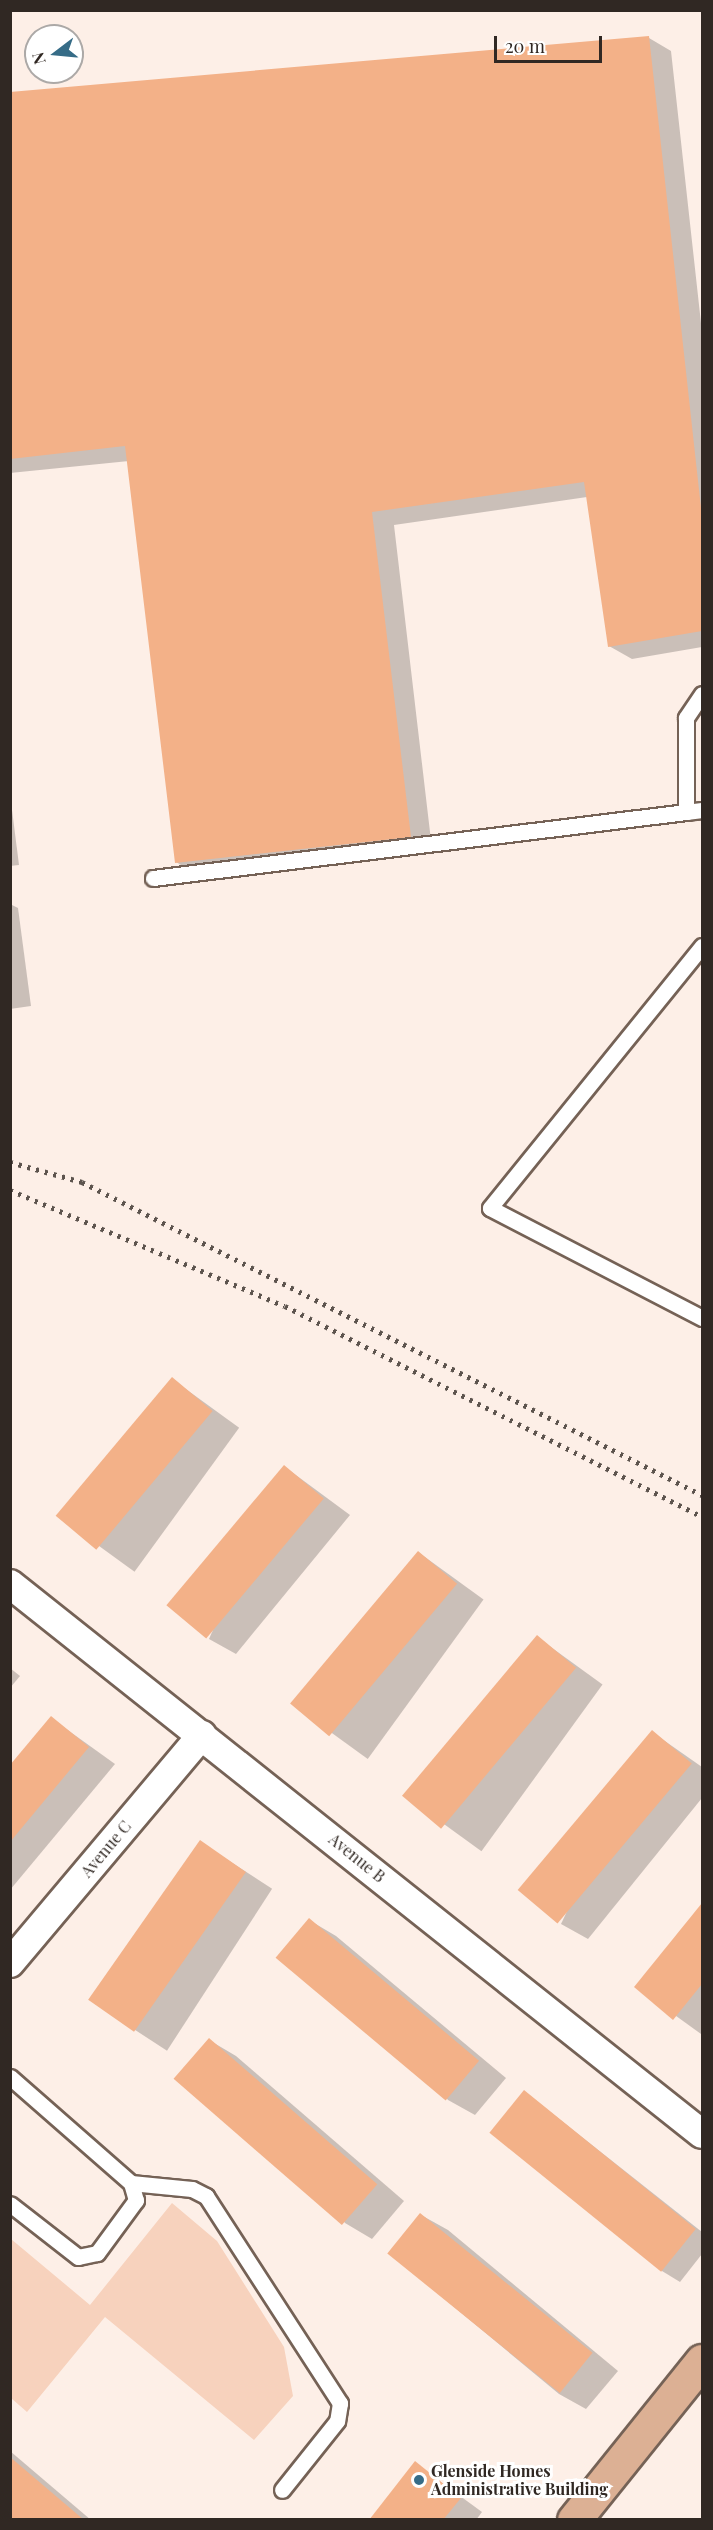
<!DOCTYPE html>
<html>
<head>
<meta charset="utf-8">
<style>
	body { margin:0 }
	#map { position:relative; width:713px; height:2530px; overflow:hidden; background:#fdefe7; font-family:"Playfair Display",serif }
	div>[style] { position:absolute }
	.green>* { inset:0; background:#f7d2bd }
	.shadow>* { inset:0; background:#0003; transform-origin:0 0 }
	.building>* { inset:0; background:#f3b188; transform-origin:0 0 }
	.roads { filter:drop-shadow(2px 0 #756256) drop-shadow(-2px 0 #756256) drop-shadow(0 2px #756256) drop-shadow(0 -2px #756256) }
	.service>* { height:15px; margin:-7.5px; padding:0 7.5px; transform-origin:7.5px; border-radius:7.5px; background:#fff }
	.minor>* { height:28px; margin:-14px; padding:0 14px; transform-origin:14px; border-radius:14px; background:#fff }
	.primary>* { height:33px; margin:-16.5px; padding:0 16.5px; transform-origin:16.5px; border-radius:16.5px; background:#dcb094 }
	.rail>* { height:4.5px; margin-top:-2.25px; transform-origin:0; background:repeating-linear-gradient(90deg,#5d544e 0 3px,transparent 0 9px) }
	.dots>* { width:16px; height:16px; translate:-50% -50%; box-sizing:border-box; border:3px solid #fff; border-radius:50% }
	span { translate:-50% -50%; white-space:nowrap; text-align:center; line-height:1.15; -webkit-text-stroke:6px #fff; paint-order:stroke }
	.street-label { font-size:16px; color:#302823 }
	.poi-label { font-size:16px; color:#302823; font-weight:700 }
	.left { translate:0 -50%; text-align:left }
	.frame { position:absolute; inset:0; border:12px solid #302823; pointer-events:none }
	.north { position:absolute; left:24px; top:24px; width:60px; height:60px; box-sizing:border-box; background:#fff; border:2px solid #aca9a7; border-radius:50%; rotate:254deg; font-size:16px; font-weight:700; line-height:24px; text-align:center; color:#302823 }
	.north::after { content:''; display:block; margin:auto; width:21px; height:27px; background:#366c87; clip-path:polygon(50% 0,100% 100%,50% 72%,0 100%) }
	.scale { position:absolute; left:494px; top:36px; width:108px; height:27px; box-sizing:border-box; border:3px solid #302823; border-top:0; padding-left:8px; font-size:18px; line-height:21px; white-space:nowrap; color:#302823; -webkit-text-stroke:4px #fff; paint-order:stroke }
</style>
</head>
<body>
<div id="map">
	<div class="green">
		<div style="clip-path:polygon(172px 2203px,217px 2241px,284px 2347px,293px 2396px,254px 2440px,105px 2317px,27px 2412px,11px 2398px,11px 2239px,90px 2305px)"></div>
	</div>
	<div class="shadow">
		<div style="clip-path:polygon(649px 38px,671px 51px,702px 332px,702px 647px,632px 659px,609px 646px,587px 497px,394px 525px,432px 849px,198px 875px,176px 862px,129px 461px,10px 473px,10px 94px)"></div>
		<div style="clip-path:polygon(10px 794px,19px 865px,10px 866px)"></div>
		<div style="clip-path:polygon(10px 904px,18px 908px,31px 1006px,10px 1009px)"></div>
		<div style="left:172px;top:1379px;width:83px;height:178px;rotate:36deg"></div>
		<div style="clip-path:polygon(285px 1467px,350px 1515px,236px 1654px,209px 1639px)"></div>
		<div style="left:418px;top:1552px;width:81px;height:197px;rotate:36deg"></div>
		<div style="left:537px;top:1637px;width:81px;height:206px;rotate:36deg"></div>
		<div style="clip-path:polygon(10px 1668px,20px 1676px,10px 1688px)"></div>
		<div style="clip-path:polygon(51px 1718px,115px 1764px,10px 1890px,10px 1767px)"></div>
		<div style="clip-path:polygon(652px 1732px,702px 1767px,702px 1798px,588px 1939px,561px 1924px)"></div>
		<div style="left:200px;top:1842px;width:86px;height:193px;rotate:33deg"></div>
		<div style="clip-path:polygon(702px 1905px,702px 2032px,701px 2034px,636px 1987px)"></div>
		<div style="clip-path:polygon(309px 1920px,336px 1936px,506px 2078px,475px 2115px,448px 2100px)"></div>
		<div style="clip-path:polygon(209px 2040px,236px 2056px,404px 2201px,372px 2239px,345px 2223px)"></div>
		<div style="clip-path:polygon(525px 2092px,702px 2232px,702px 2254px,680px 2282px,662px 2271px)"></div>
		<div style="clip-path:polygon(421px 2215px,448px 2230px,618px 2371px,586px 2409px,559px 2394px,389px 2253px)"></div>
		<div style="clip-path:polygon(10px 2451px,91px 2520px,10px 2520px)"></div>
		<div style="clip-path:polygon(415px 2463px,482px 2512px,476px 2520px,371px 2520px)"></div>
	</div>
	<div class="building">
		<div style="clip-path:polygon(649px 36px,702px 517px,702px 631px,608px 647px,584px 482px,372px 512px,411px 837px,175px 863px,125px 446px,10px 459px,10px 92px)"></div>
		<div style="left:172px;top:1377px;width:53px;height:181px;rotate:40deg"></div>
		<div style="left:284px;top:1465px;width:52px;height:183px;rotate:40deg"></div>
		<div style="left:418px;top:1551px;width:51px;height:199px;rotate:40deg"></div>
		<div style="left:537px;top:1635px;width:51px;height:210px;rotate:40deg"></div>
		<div style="clip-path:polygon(51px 1716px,89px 1747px,10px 1842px,10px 1765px)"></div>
		<div style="left:652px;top:1730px;width:52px;height:209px;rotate:40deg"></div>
		<div style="left:200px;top:1840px;width:56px;height:195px;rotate:35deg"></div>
		<div style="clip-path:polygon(702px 1903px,702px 1984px,673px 2020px,634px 1987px)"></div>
		<div style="left:309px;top:1918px;width:222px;height:52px;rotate:40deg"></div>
		<div style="left:209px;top:2038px;width:223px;height:54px;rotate:41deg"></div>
		<div style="left:524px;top:2090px;width:221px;height:55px;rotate:39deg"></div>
		<div style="left:420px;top:2213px;width:222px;height:52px;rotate:39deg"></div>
		<div style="clip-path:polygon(10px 2457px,84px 2520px,10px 2520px)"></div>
		<div style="clip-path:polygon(415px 2461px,461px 2498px,443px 2520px,369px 2520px)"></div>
	</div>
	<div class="roads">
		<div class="service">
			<div style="left:702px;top:694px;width:29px;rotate:124deg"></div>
			<div style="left:686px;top:718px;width:94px;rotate:90deg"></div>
			<div style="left:686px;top:812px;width:16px;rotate:-7deg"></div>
			<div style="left:153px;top:878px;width:537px;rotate:-7.06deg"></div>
			<div style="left:702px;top:946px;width:337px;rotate:129deg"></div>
			<div style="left:490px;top:1208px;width:239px;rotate:27.4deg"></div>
			<div style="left:10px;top:2077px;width:161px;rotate:41.2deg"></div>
			<div style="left:131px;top:2183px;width:18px;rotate:74deg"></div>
			<div style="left:136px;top:2200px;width:66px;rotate:126.3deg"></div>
			<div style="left:97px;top:2253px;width:19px;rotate:168deg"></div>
			<div style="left:78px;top:2257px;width:86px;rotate:-142.1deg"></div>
			<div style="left:131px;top:2183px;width:61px;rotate:5.6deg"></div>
			<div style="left:192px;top:2189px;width:16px;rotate:27deg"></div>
			<div style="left:206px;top:2196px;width:247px;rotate:57.1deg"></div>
			<div style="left:340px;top:2403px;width:18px;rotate:99deg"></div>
			<div style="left:337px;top:2421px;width:88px;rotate:128.6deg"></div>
		</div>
		<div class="minor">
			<div style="left:10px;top:1584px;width:884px;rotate:38.48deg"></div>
			<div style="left:10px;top:1963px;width:298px;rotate:-49.9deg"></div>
		</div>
		<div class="primary">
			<div style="left:574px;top:2520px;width:204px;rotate:-51.2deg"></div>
		</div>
	</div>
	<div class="rail">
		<div style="left:10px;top:1162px;width:75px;rotate:15.5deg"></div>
		<div style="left:82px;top:1182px;width:695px;rotate:26.79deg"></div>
		<div style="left:10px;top:1190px;width:298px;rotate:22.9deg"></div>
		<div style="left:285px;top:1306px;width:467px;rotate:26.8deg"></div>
	</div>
	<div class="dots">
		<div style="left:419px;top:2480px;background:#366c87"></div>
	</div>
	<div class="street-label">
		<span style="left:106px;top:1849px;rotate:-50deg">Avenue C</span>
		<span style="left:357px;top:1858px;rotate:39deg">Avenue B</span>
	</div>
	<div class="poi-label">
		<span class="left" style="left:431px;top:2480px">Glenside Homes<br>Administrative Building</span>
	</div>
	<div class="frame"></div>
	<div class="north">N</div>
	<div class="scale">20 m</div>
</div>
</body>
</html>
